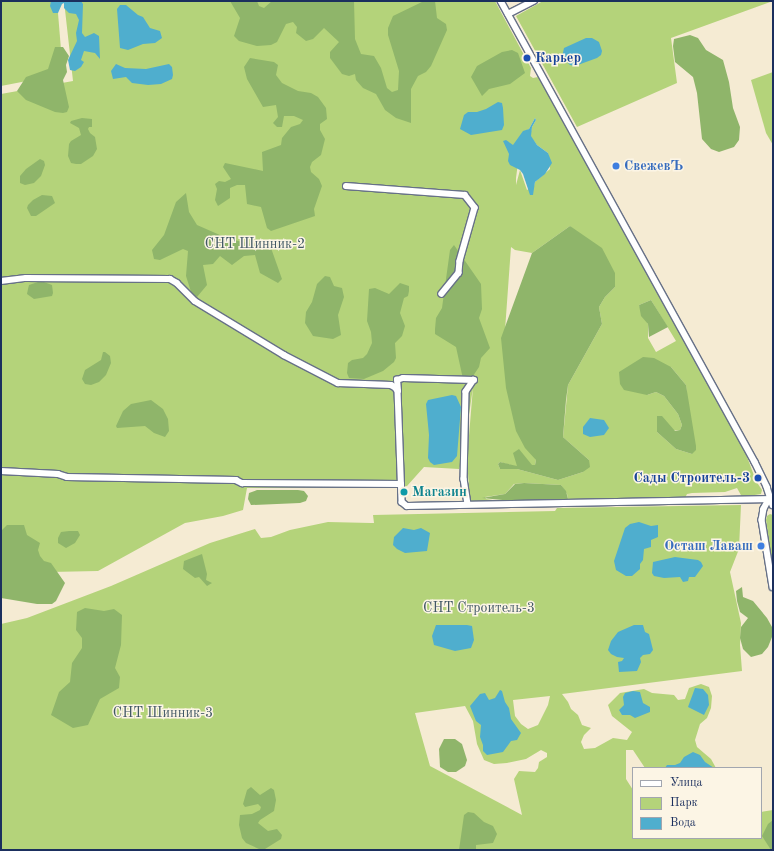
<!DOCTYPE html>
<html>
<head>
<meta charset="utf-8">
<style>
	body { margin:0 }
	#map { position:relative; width:774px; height:851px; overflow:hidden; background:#f5ebd3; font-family:"Old Standard TT",serif }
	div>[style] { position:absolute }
	.green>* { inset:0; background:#b4d37a }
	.forest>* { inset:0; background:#8fb56a }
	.water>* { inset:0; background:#4faece }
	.roads { filter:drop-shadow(1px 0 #677187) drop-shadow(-1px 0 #677187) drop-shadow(0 1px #677187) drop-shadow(0 -1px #677187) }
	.minor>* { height:5.5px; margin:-2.75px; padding:0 2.75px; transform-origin:2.75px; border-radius:2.75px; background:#fff }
	.dots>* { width:11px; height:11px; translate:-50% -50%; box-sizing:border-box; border:2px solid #fcf5e5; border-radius:50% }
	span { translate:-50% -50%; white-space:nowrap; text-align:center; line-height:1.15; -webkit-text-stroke:3px #fcf5e5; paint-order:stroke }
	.transit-label { font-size:14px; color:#164399; font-weight:700 }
	.left { translate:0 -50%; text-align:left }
	.right { translate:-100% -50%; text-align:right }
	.shop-label { font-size:14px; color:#366cbe; font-weight:700 }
	.park-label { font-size:14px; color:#415865 }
	.culture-label { font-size:14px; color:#0d838f; font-weight:700 }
	.frame { position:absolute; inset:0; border:2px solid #1b2f5e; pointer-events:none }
	.legend { position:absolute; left:632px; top:767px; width:130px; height:72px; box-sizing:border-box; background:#fcf5e5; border:1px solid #a2a6af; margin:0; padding:5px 7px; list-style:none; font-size:12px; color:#1b2f5e }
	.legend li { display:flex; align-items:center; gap:8px; height:20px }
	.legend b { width:20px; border:1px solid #a2a6af }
</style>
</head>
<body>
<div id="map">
	<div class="green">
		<div style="clip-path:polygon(1px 1px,57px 1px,63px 74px,1px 86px)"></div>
		<div style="clip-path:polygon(evenodd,64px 1px,495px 1px,531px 68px,530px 76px,533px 78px,538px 77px,542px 84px,746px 454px,756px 481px,762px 490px,761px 494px,742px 497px,737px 488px,725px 492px,692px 493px,687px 494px,685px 498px,568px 499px,567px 494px,561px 485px,524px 483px,514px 484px,505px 494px,485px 497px,486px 499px,500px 501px,470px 501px,467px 460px,473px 387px,463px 457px,459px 469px,424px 467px,407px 486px,398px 487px,247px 488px,243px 510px,223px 516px,185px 523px,98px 571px,1px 573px,1px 94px,73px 81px,64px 1px,535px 118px,536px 120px,532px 127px,530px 136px,537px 145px,548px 153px,550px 169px,535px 182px,534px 186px,527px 190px,520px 170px,516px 185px,516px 178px,522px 133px,529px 129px,535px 118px,64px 1px,570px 226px,615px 287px,605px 297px,599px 307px,602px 324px,568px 385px,563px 437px,589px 460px,583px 472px,558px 480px,517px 469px,500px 469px,498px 464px,500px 462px,517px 467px,535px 465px,536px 460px,504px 344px,511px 247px,515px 250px,532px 253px,570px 226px,64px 1px,651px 300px,676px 341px,656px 352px,648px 338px,648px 324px,639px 305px,651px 300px,64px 1px,671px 367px,686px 385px,692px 454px,676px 449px,657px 432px,680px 430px,682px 425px,678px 414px,664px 396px,656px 392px,647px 395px,671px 367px)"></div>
		<div style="clip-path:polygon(543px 1px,773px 1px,671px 38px,677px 83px,577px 127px,516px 16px)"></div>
		<div style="clip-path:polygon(773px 72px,773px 145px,766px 133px,751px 80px)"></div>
		<div style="clip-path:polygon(evenodd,741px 505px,739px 549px,730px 572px,741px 623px,740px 645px,742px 671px,562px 694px,568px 702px,571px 709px,578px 715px,582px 725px,591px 728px,584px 735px,581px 742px,584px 749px,595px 748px,613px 738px,627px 740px,632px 732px,612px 716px,608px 705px,620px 693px,644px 689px,652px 693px,674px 695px,678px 700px,685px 699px,689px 688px,701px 684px,709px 687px,712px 696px,711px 708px,707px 718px,700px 724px,695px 740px,697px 747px,711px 759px,716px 768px,645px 768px,633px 750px,626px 750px,626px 779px,633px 790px,633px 838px,761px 838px,761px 812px,773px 810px,773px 850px,1px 850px,1px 624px,27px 618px,111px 586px,210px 543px,255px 529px,261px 538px,271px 537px,290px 530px,328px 522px,371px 523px,374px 523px,373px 515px,555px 511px,557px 508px,741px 505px,550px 696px,548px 705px,538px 725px,528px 729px,521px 724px,515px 716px,513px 700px,550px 696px,741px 505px,465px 706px,473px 721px,477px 744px,484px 760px,494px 764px,507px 763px,526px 759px,541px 750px,547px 753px,547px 757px,539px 762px,538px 768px,535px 772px,519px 771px,514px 779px,522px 815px,430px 766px,415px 713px,465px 706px)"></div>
		<div style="clip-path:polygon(770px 514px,773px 515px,773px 568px,766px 520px,767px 516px)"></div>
	</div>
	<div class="forest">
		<div style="clip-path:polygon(230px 1px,257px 1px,259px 6px,264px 8px,272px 1px,354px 1px,355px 39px,361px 54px,374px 56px,381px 68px,387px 88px,392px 92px,398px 90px,399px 71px,388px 35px,388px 28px,393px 16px,424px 1px,435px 1px,437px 18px,446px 24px,447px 30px,431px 66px,426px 72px,418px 76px,411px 89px,411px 123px,396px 118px,385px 110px,376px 94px,363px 88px,356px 80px,355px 74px,349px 76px,342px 74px,330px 58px,330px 52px,339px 42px,324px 28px,313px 39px,306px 41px,296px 33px,297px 27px,293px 22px,286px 24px,277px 42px,271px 45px,257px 46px,239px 41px,234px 36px,240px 18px)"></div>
		<div style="clip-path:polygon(690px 35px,698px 38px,706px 50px,723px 60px,729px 82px,733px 108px,740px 127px,739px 140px,734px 147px,719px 152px,711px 149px,702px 139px,697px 93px,693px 77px,675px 62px,673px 46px,674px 39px)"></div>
		<div style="clip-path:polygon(55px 47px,63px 47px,69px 56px,66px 65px,67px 72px,63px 80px,69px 107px,67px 112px,63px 113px,55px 112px,26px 100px,17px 91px,26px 77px,48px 69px)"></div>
		<div style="clip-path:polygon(512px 50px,518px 53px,525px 73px,510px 84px,489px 89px,482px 96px,471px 77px,477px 66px,502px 52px)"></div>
		<div style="clip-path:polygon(250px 58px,274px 62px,278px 65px,276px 75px,282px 83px,298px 91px,311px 93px,318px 97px,326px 108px,327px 119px,320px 124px,320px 130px,325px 139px,321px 155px,312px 162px,310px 167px,311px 172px,319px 179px,322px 186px,314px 209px,315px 216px,271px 231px,267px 228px,261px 207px,247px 204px,245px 185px,237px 185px,230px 188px,230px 198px,218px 206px,215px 200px,217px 189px,215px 184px,219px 181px,225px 182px,231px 179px,223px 167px,225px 163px,263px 171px,262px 152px,281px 145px,282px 138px,291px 127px,300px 124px,303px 120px,294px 116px,284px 116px,282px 127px,277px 127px,273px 123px,278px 117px,276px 105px,263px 107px,247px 79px,244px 67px)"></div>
		<div style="clip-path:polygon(82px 118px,92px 119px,92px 127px,89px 127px,88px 129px,90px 133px,95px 137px,97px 149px,93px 156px,81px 164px,76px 164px,71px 163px,68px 156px,69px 144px,71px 141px,81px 135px,79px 128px,70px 123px,71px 121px)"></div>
		<div style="clip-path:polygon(40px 159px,44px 161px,45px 165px,41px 176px,34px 183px,25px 185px,20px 183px,20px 176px,26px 169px)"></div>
		<div style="clip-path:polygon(186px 193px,189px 212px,197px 225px,229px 239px,271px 248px,282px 279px,278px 283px,260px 273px,255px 255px,244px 256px,232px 265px,220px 256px,213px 264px,203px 265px,207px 285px,197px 297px,192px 295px,186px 276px,188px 251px,183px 249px,160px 260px,154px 259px,152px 250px,164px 235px,176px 202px)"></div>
		<div style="clip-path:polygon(42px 195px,52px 196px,55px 203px,36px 216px,31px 216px,27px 208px,28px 205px,33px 200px)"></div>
		<div style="clip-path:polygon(570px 226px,602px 248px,615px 273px,615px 287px,605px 297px,599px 307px,602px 324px,568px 385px,566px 400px,563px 437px,589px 460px,590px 467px,583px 472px,558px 480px,517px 469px,500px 469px,498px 464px,500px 462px,517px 466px,513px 453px,519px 449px,532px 465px,535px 465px,536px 460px,525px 448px,516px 431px,506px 388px,501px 338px,532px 253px)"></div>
		<div style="clip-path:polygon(454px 245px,481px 284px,482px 309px,479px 318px,490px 348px,481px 358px,479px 367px,473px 376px,463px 379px,456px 347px,435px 334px,435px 329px,436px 318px,442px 308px,450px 250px)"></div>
		<div style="clip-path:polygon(325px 276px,330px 277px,334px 286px,342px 288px,344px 297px,338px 315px,341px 335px,333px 339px,313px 336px,305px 323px,306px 312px,312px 302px,317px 284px)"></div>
		<div style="clip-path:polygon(41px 281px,52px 285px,53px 293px,52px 296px,34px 299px,27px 294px,28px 289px,29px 285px)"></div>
		<div style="clip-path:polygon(400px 283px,409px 286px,409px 291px,408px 296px,404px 298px,400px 313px,405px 326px,402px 336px,395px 343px,396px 358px,394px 362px,383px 371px,364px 379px,349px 378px,347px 373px,348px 363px,352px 360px,363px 358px,367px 354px,372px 343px,371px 332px,367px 321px,369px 289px,375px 288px,389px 294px)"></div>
		<div style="clip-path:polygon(651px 300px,668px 327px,649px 337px,648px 324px,641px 316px,639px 305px)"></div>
		<div style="clip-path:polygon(103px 352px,105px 352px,110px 356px,111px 363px,106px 375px,99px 382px,91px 385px,85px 384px,82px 379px,85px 370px,101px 360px)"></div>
		<div style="clip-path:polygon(643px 357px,654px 358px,671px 367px,686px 385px,696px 446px,696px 450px,692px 454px,676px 449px,657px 432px,657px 416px,662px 416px,675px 431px,680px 430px,682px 425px,678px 414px,664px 396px,656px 392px,647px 395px,624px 390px,620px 384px,619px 372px)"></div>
		<div style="clip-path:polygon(151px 400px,163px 409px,168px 419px,169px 431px,165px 437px,154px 433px,145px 426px,117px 428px,116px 426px,123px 411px,131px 404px)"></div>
		<div style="clip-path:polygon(524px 483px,561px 485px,566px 491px,568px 499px,513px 501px,482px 498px,505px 494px,515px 484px)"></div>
		<div style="clip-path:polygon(257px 490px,298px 490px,304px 491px,308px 496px,306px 501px,300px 503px,251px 505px,248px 499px,249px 493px)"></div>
		<div style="clip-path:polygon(7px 525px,24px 525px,27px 535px,40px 543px,38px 550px,40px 556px,44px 561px,51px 563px,65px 583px,56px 601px,52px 604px,37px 604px,1px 598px,1px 531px)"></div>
		<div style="clip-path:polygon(69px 531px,78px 531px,80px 535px,75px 543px,66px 548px,58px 543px,58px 538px,61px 532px)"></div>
		<div style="clip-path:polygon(202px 554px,207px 574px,206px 580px,212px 583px,207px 586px,199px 577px,195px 578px,183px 569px,184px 561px)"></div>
		<div style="clip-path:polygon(742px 587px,743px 597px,753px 601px,767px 618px,772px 627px,772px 637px,768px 647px,762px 654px,751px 657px,743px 649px,740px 638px,741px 627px,748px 618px,740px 612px,737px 601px,736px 591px)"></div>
		<div style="clip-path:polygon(85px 608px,104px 611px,114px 609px,122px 615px,121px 645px,115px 668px,120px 677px,119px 688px,100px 699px,88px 725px,73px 728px,51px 715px,59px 692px,70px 682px,72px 663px,82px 648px,82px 638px,76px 630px,77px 612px)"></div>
		<div style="clip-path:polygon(444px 739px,455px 739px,462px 744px,467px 760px,465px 766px,456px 772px,448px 772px,440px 767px,439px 749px)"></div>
		<div style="clip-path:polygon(251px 787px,260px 795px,271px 788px,274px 790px,276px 800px,274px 811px,260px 820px,258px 823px,268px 831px,277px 829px,282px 835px,281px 839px,265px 849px,259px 849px,246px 843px,242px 838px,239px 825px,240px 815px,252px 814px,260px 810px,261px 807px,258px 804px,245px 807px,243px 804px,247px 790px)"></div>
		<div style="clip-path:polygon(468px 812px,474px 813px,484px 822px,493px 826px,497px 834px,493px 843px,476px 845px,476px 850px,459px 850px,464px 815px)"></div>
		<div style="clip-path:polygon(773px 820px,773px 850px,771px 850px,762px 836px,768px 824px)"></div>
	</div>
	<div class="water">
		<div style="clip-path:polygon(51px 1px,81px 1px,83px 4px,82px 33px,85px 37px,94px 33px,99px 36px,100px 59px,95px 53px,84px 51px,81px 60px,84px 62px,81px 67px,75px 71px,70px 70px,68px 60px,77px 41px,76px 33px,79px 20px,76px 14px,69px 13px,64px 8px,64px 3px,62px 4px,58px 13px,53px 13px,50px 6px)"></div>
		<div style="clip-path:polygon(120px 5px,126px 5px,138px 15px,143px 17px,150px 28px,160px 31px,162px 38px,155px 43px,143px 44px,128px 50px,120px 48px,117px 9px)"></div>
		<div style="clip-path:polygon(586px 38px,592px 38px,599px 42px,602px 51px,601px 55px,597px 58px,575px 66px,570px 65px,562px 57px,564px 48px)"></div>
		<div style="clip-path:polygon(116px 64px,125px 68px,146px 69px,169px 64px,172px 67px,173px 75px,172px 79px,161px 84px,148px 85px,132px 83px,126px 77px,113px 79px,111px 71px)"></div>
		<div style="clip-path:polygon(498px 102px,502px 103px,503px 108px,504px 125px,502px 130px,471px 135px,460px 129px,464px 115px,468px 112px,477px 112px,486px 109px)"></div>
		<div style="clip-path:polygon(535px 118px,536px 120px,532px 127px,531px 136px,537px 145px,548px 153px,552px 163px,545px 174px,535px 182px,533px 195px,530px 195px,523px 174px,520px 170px,510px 165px,508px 161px,509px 154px,503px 141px,506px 140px,513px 145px,523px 131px,529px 129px)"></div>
		<div style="clip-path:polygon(452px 395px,456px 396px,461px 407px,457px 456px,452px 462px,434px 465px,430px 462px,428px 458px,429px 435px,426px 404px,428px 400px)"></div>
		<div style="clip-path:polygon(590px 418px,604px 420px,609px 428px,604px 435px,590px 437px,583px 434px,583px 427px)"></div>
		<div style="clip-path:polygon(639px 522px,651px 526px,658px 525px,658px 537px,651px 540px,651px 547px,644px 549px,643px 560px,640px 564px,640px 569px,632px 576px,626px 576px,616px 570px,614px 561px,625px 528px,630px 524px)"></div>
		<div style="clip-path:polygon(403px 528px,414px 530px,421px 528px,430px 533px,427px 551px,405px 553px,397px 549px,393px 545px,394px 537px)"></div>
		<div style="clip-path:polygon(675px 557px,698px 560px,701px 562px,703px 566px,695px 577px,689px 577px,688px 581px,683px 582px,680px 577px,664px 578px,654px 576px,652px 573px,653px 562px)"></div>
		<div style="clip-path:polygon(436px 625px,467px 625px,472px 626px,474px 640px,471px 648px,455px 651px,434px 645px,432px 636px)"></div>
		<div style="clip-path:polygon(634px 625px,643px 625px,645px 632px,649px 634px,653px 650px,650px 654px,643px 655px,640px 658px,641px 662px,637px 671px,619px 672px,618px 662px,622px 661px,624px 658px,617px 657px,611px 654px,608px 650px,611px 641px,618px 632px)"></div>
		<div style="clip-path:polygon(695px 688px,703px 689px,708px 695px,709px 705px,704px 715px,688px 707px)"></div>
		<div style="clip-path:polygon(500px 690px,502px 691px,505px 702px,509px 708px,511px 719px,521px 733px,517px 740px,511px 741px,503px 752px,487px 755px,483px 751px,483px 745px,480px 737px,481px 725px,476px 721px,470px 706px,480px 694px,485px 693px,489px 700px,495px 698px)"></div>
		<div style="clip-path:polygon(633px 691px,640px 692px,643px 703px,650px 707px,650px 712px,635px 718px,630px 715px,622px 715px,619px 710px,624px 705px,623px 697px,625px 693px)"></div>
		<div style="clip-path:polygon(693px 752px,700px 755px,705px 762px,714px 768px,665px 768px,667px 765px,675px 765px,680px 763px,684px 757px)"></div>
	</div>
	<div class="roads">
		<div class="minor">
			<div style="left:501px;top:1px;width:526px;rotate:61.15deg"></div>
			<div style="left:755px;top:462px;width:28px;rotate:64deg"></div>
			<div style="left:767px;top:487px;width:19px;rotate:72deg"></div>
			<div style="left:508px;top:14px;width:29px;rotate:-27deg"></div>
			<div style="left:346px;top:186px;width:119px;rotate:4.3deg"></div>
			<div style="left:465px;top:195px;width:16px;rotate:52deg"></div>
			<div style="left:475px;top:208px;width:55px;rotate:105.8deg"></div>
			<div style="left:460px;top:261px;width:12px;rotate:95deg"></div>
			<div style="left:459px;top:273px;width:27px;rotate:129deg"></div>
			<div style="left:1px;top:281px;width:25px;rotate:-7deg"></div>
			<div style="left:26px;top:278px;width:144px;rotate:0.4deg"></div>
			<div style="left:170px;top:279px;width:8px;rotate:30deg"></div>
			<div style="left:177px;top:283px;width:25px;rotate:45deg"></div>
			<div style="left:195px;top:301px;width:104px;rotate:31.2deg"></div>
			<div style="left:284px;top:355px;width:61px;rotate:27.4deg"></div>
			<div style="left:338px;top:383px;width:53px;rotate:2.2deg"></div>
			<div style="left:391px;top:385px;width:4px;rotate:27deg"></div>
			<div style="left:395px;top:387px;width:5px;rotate:53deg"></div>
			<div style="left:398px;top:391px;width:111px;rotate:87.9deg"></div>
			<div style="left:402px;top:502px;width:6px;rotate:39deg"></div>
			<div style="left:407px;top:506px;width:366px;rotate:-1.1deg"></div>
			<div style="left:398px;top:391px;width:11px;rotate:-95deg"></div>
			<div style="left:397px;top:380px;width:6px;rotate:-18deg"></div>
			<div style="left:403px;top:378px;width:71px;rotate:1.6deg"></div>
			<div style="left:474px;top:380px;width:14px;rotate:124deg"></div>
			<div style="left:466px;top:392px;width:87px;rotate:91.3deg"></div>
			<div style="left:464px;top:479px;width:24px;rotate:81deg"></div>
			<div style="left:1px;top:471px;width:57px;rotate:3deg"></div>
			<div style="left:58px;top:474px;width:9px;rotate:18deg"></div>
			<div style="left:67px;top:477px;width:169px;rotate:1deg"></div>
			<div style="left:236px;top:480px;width:7px;rotate:27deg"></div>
			<div style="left:242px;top:483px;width:159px;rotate:0.4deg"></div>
			<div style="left:770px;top:498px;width:13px;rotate:119deg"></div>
			<div style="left:764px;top:509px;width:11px;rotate:100deg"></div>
			<div style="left:762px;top:520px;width:68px;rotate:80.7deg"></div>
		</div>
	</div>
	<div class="dots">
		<div style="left:527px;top:58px;background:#1a4fb4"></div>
		<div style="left:616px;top:166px;background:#3f7fe0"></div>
		<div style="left:758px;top:478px;background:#1a4fb4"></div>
		<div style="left:404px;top:492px;background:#0f9aa8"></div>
		<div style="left:761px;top:546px;background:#3f7fe0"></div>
	</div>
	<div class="transit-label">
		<span class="left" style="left:535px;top:58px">Карьер</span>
		<span class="right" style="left:750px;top:478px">Сады Строитель-3</span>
	</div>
	<div class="shop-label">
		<span class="left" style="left:624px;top:166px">СвежевЪ</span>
		<span class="right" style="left:753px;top:546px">Осташ Лаваш</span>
	</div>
	<div class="park-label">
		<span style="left:255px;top:244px">СНТ Шинник-2</span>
		<span style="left:479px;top:608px">СНТ Строитель-3</span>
		<span style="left:163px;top:713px">СНТ Шинник-3</span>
	</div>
	<div class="culture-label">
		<span class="left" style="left:412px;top:492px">Магазин</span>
	</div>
	<div class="frame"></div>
	<ul class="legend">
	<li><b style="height:5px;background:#fff"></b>Улица</li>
	<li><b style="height:11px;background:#b4d37a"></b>Парк</li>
	<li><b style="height:11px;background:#4faece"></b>Вода</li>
	</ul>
</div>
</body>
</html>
